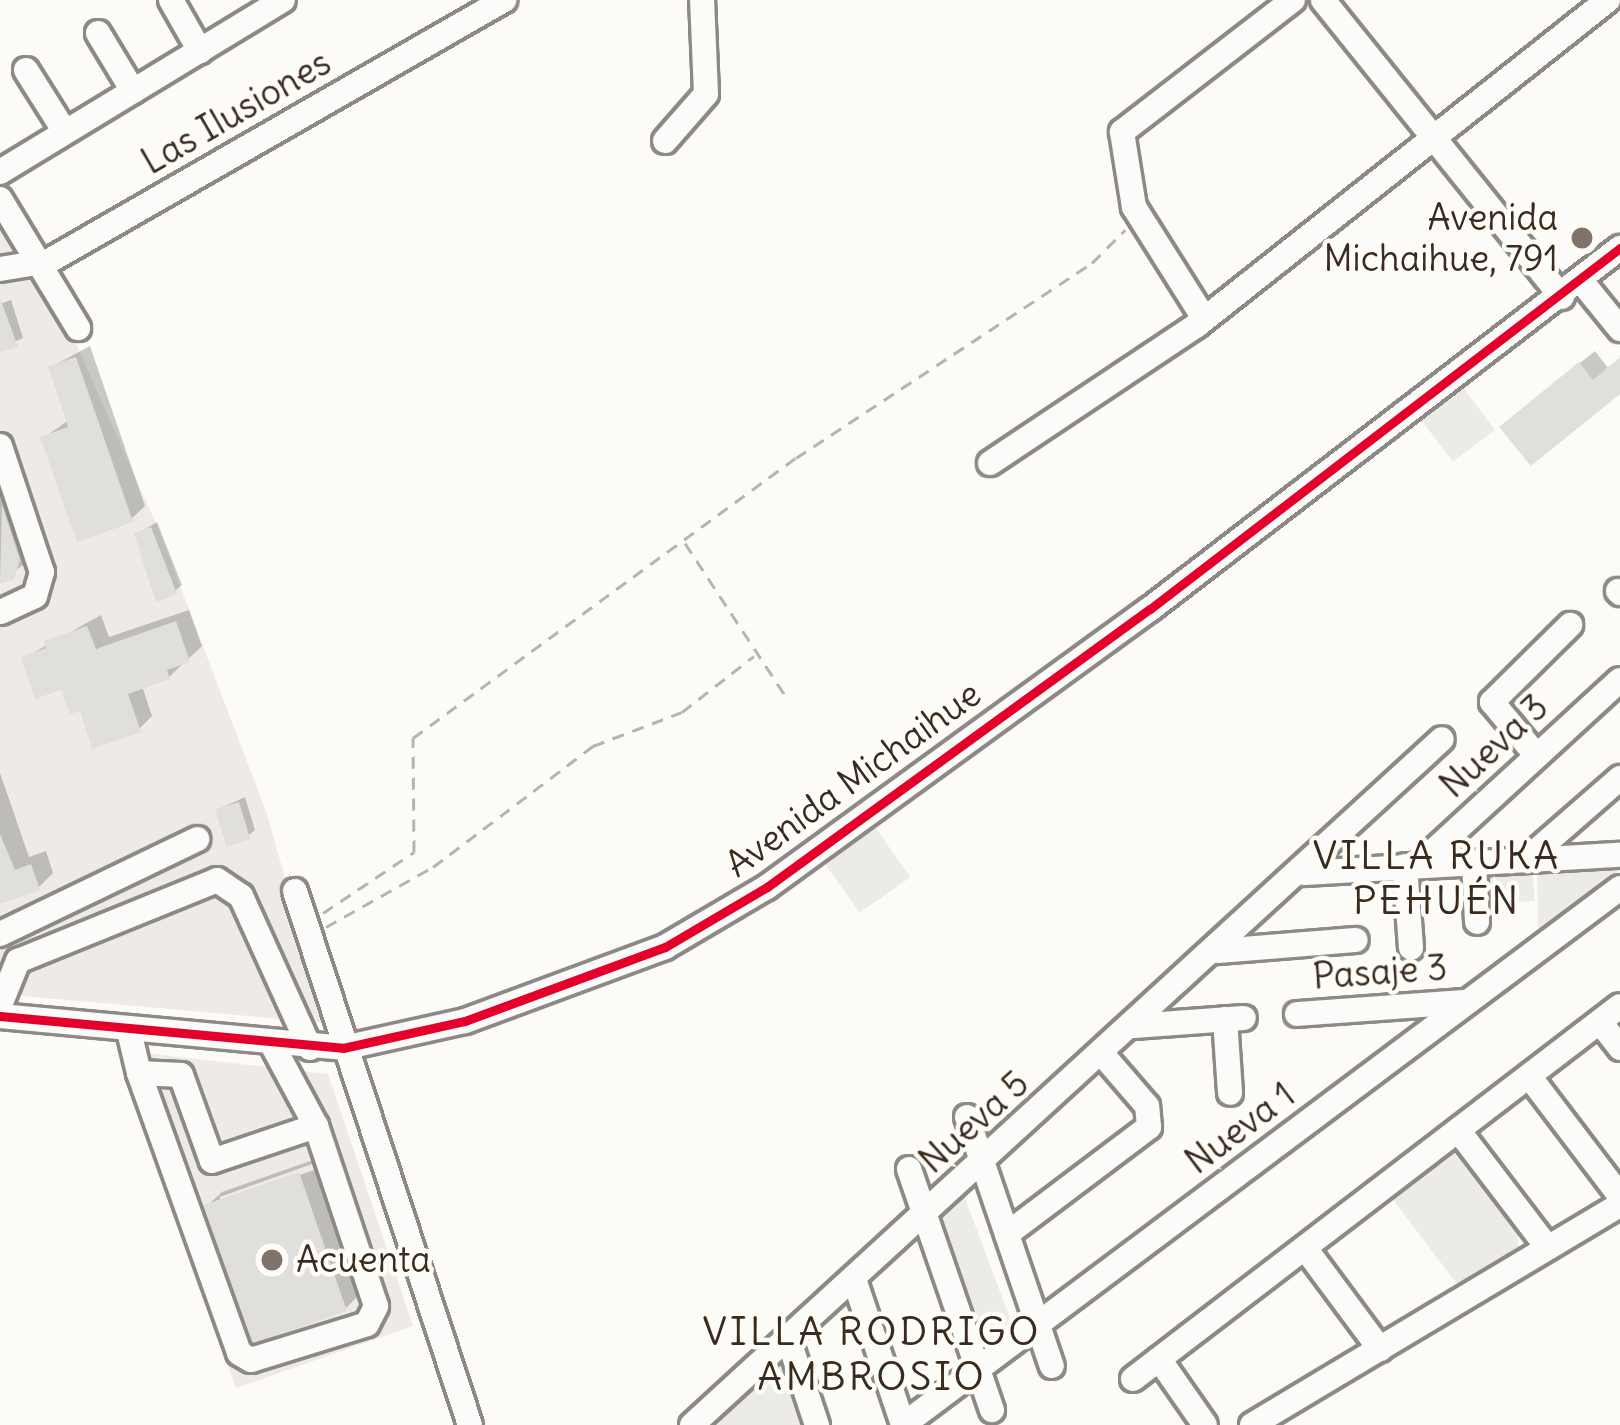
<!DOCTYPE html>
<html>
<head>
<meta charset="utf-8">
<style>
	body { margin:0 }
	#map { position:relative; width:1620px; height:1425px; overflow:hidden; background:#fcfbf8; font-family:Delius,sans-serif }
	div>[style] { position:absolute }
	.built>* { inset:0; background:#eeebe7 }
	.green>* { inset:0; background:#edebe6; transform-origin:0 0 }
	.shadow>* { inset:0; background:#0003 }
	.building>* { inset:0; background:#e0dfdc; transform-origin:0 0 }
	.path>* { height:3px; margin-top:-1.5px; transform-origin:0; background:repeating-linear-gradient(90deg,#b6b4b1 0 12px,transparent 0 21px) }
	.roads { filter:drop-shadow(3px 0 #8d8985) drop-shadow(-3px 0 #8d8985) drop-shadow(0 3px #8d8985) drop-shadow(0 -3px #8d8985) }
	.minor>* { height:24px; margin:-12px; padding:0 12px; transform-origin:12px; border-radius:12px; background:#fbfbf9 }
	.bus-1>* { height:9px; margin:-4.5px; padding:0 4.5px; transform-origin:4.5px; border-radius:4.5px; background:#e4002b }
	.dots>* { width:33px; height:33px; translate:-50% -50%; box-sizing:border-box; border:6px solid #fdfcf7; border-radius:50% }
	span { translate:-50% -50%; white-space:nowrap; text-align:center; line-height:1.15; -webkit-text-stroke:9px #fdfcf7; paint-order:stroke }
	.street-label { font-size:36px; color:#3b2a1e }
	.poi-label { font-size:36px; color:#3b2a1e }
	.right { translate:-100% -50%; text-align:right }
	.left { translate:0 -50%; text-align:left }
	.neighbourhood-label { font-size:39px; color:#3b2a1e; letter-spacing:3px }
</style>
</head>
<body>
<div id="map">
	<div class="built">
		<div style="clip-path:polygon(0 219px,71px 333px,158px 528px,267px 814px,326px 1023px,0 994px)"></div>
		<div style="clip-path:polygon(117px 1050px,328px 1074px,413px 1326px,236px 1388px)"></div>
	</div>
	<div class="green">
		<div style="left:1462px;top:386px;width:55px;height:53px;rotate:53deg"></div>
		<div style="left:873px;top:824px;width:65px;height:62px;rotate:55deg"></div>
		<div style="clip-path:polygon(1620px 865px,1620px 870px,1538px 933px,1537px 869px)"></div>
		<div style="left:1533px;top:875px;width:26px;height:48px;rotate:86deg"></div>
		<div style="clip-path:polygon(1453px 1154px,1462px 1154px,1517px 1228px,1519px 1247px,1457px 1284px,1391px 1197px)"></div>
		<div style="clip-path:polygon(962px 1190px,1014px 1329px,980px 1352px,937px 1220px)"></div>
		<div style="clip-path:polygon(777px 1365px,787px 1373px,806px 1425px,713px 1425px)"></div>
	</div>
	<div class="shadow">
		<div style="clip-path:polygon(11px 300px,23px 338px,0 349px,0 304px)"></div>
		<div style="clip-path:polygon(90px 346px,145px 506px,131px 519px,43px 438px,69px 420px,51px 367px)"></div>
		<div style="clip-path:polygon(1595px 351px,1608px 368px,1620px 358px,1620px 390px,1517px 413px)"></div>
		<div style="clip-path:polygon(0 478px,29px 548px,23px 565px,0 581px)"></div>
		<div style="clip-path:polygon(157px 522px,182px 585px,175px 591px,137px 534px)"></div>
		<div style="clip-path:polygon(189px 610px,202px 646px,169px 677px,142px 686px,152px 716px,139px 729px,81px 707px,24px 658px,101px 615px,109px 637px)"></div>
		<div style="clip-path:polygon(0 773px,29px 857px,46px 851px,53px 873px,39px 887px,0 900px)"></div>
		<div style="clip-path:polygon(245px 797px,255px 830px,248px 836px,219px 809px)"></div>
		<div style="clip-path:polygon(evenodd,313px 1160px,360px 1294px,346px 1308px,207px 1206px,222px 1192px,313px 1160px,312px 1164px,314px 1170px,220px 1203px,220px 1197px,312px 1164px)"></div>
	</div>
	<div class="building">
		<div style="clip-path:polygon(0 298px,18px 347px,0 352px)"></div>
		<div style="clip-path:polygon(76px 357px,133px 522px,77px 542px,40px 437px,68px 427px,48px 366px)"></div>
		<div style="clip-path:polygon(1620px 357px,1620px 394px,1531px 466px,1499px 427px,1579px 362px,1593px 380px)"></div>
		<div style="clip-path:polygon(2px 505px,20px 560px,14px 579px,0 584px)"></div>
		<div style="clip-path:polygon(151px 527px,177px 594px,156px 602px,134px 533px)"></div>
		<div style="clip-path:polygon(176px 621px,190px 662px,167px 670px,170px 679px,128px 694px,141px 732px,92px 749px,80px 711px,70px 714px,61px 690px,35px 699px,21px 657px,46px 648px,44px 641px,87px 626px,96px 649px)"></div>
		<div style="left:239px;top:802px;width:39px;height:25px;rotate:73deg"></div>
		<div style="clip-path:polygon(0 834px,15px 870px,31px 864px,40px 890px,0 904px)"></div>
		<div style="left:299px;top:1172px;width:147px;height:101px;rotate:71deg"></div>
	</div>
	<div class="path">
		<div style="left:685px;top:543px;width:184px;rotate:56.7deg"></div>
		<div style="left:323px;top:913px;width:110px;rotate:-33.8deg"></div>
		<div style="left:414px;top:852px;width:114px;rotate:-90.5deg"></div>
		<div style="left:413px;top:738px;width:474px;rotate:-36.2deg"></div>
		<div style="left:796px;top:458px;width:354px;rotate:-33.4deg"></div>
		<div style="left:1092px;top:263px;width:47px;rotate:-45deg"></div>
		<div style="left:326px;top:927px;width:123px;rotate:-29.3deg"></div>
		<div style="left:433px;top:867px;width:201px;rotate:-37.1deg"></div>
		<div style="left:593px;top:746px;width:95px;rotate:-20.9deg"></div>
		<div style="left:682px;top:712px;width:91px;rotate:-37.9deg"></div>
	</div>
	<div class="roads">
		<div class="minor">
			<div style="left:171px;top:0;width:59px;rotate:60.4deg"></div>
			<div style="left:1323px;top:0;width:381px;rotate:51.2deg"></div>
			<div style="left:98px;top:33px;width:68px;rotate:58.9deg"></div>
			<div style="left:26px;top:70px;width:73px;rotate:57.8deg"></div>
			<div style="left:665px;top:141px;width:62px;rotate:-48.9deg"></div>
			<div style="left:706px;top:94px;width:94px;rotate:-92.4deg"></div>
			<div style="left:0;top:172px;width:331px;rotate:-31.3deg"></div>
			<div style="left:0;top:199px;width:151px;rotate:58.8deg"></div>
			<div style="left:0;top:269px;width:50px;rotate:-9.3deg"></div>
			<div style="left:49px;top:261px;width:525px;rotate:-29.84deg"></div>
			<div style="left:1581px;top:281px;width:62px;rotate:50.9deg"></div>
			<div style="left:1202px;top:315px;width:128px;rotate:-122.2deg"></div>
			<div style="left:1134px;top:207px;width:76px;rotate:-99.1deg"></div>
			<div style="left:1122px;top:132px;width:216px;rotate:-37.7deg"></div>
			<div style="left:0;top:446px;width:133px;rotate:71.6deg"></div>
			<div style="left:42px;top:572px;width:25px;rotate:106deg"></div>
			<div style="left:35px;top:596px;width:38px;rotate:155deg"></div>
			<div style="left:990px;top:463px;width:249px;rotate:-33.7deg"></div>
			<div style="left:1197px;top:325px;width:524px;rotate:-38.34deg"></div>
			<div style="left:1618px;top:591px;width:3px;rotate:45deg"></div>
			<div style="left:1536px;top:755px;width:69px;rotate:-129.7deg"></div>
			<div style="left:1492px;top:702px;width:110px;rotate:-44.6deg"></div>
			<div style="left:1526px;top:860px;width:125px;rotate:-41.1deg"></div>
			<div style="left:1474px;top:862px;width:60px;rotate:87.1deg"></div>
			<div style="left:1418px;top:865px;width:274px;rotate:-42.5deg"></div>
			<div style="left:1405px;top:866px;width:82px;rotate:85.8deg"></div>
			<div style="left:1304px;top:873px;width:317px;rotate:-3.3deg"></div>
			<div style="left:295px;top:891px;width:562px;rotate:71.86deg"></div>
			<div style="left:0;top:934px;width:219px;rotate:-25.7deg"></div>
			<div style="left:1218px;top:951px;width:138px;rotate:-4.6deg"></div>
			<div style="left:0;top:1005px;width:48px;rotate:-67.8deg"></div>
			<div style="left:18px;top:961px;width:215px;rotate:-22.1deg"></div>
			<div style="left:217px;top:880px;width:29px;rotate:34deg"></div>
			<div style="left:241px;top:896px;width:167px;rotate:65.6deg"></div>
			<div style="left:1297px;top:1014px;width:169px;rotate:-4.1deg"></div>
			<div style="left:0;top:1016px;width:344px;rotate:5.3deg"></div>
			<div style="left:343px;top:1048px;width:125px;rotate:-12.5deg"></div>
			<div style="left:465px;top:1021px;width:213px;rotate:-20.3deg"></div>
			<div style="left:665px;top:947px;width:118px;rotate:-30.5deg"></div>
			<div style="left:767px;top:887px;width:473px;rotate:-36deg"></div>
			<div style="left:1150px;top:609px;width:593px;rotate:-37.53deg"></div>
			<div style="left:1225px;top:1019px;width:74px;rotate:86.1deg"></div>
			<div style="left:1600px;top:1022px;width:33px;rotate:52deg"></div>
			<div style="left:1134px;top:1026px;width:110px;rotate:-4.2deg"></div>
			<div style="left:129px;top:1031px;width:43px;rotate:76.6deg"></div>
			<div style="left:139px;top:1073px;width:42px;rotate:2.7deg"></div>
			<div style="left:181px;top:1075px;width:91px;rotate:70.2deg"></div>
			<div style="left:212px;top:1161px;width:110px;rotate:-18.6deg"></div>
			<div style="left:316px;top:1126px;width:91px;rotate:-118.3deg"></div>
			<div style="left:139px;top:1073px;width:297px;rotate:70.3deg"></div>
			<div style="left:239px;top:1353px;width:14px;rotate:30deg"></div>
			<div style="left:251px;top:1360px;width:121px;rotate:-17.2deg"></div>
			<div style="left:367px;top:1324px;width:20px;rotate:-63deg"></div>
			<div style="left:376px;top:1306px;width:190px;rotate:-108.4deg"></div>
			<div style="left:1529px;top:1076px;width:151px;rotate:52.8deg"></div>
			<div style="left:967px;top:1117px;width:263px;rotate:71.2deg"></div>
			<div style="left:1458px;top:1130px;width:148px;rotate:52.7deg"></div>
			<div style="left:909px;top:1169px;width:255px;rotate:71deg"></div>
			<div style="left:1007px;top:1234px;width:178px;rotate:-37deg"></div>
			<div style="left:1149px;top:1127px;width:21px;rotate:-95deg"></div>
			<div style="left:1147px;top:1106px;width:67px;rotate:-130.8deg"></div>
			<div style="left:1305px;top:1248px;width:126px;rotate:53.4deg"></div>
			<div style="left:854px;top:1279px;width:154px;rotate:71.4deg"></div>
			<div style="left:903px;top:1425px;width:896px;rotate:-36.83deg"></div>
			<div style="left:788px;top:1338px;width:92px;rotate:71.6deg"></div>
			<div style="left:1159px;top:1359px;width:80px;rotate:55.1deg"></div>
			<div style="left:1133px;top:1379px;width:613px;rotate:-37.45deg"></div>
			<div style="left:692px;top:1425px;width:1016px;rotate:-42.45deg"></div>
			<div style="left:1252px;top:1425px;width:429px;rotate:-30.9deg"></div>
		</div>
	</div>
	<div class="bus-1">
		<div style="left:0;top:1016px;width:344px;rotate:5.3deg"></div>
		<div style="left:343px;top:1048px;width:125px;rotate:-12.5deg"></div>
		<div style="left:465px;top:1021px;width:213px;rotate:-20.3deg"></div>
		<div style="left:665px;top:947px;width:118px;rotate:-30.5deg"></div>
		<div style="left:767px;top:887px;width:473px;rotate:-36deg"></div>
		<div style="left:1150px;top:609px;width:593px;rotate:-37.53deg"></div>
	</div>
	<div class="dots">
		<div style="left:1582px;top:238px;background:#7f736a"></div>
		<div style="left:272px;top:1260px;background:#7f736a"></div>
	</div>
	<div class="street-label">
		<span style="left:236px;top:112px;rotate:-30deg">Las Ilusiones</span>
		<span style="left:1494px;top:746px;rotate:-43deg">Nueva 3</span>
		<span style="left:853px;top:779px;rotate:-36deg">Avenida Michaihue</span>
		<span style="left:1380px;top:972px;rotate:-4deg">Pasaje 3</span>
		<span style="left:974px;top:1122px;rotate:-42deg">Nueva 5</span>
		<span style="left:1240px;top:1128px;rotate:-37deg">Nueva 1</span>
	</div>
	<div class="poi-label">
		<span class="right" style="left:1558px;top:238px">Avenida<br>Michaihue, 791</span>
		<span class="left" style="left:296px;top:1260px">Acuenta</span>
	</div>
	<div class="neighbourhood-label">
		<span style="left:1437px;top:879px">VILLA RUKA<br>PEHUÉN</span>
		<span style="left:872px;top:1355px">VILLA RODRIGO<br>AMBROSIO</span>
	</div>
</div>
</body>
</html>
